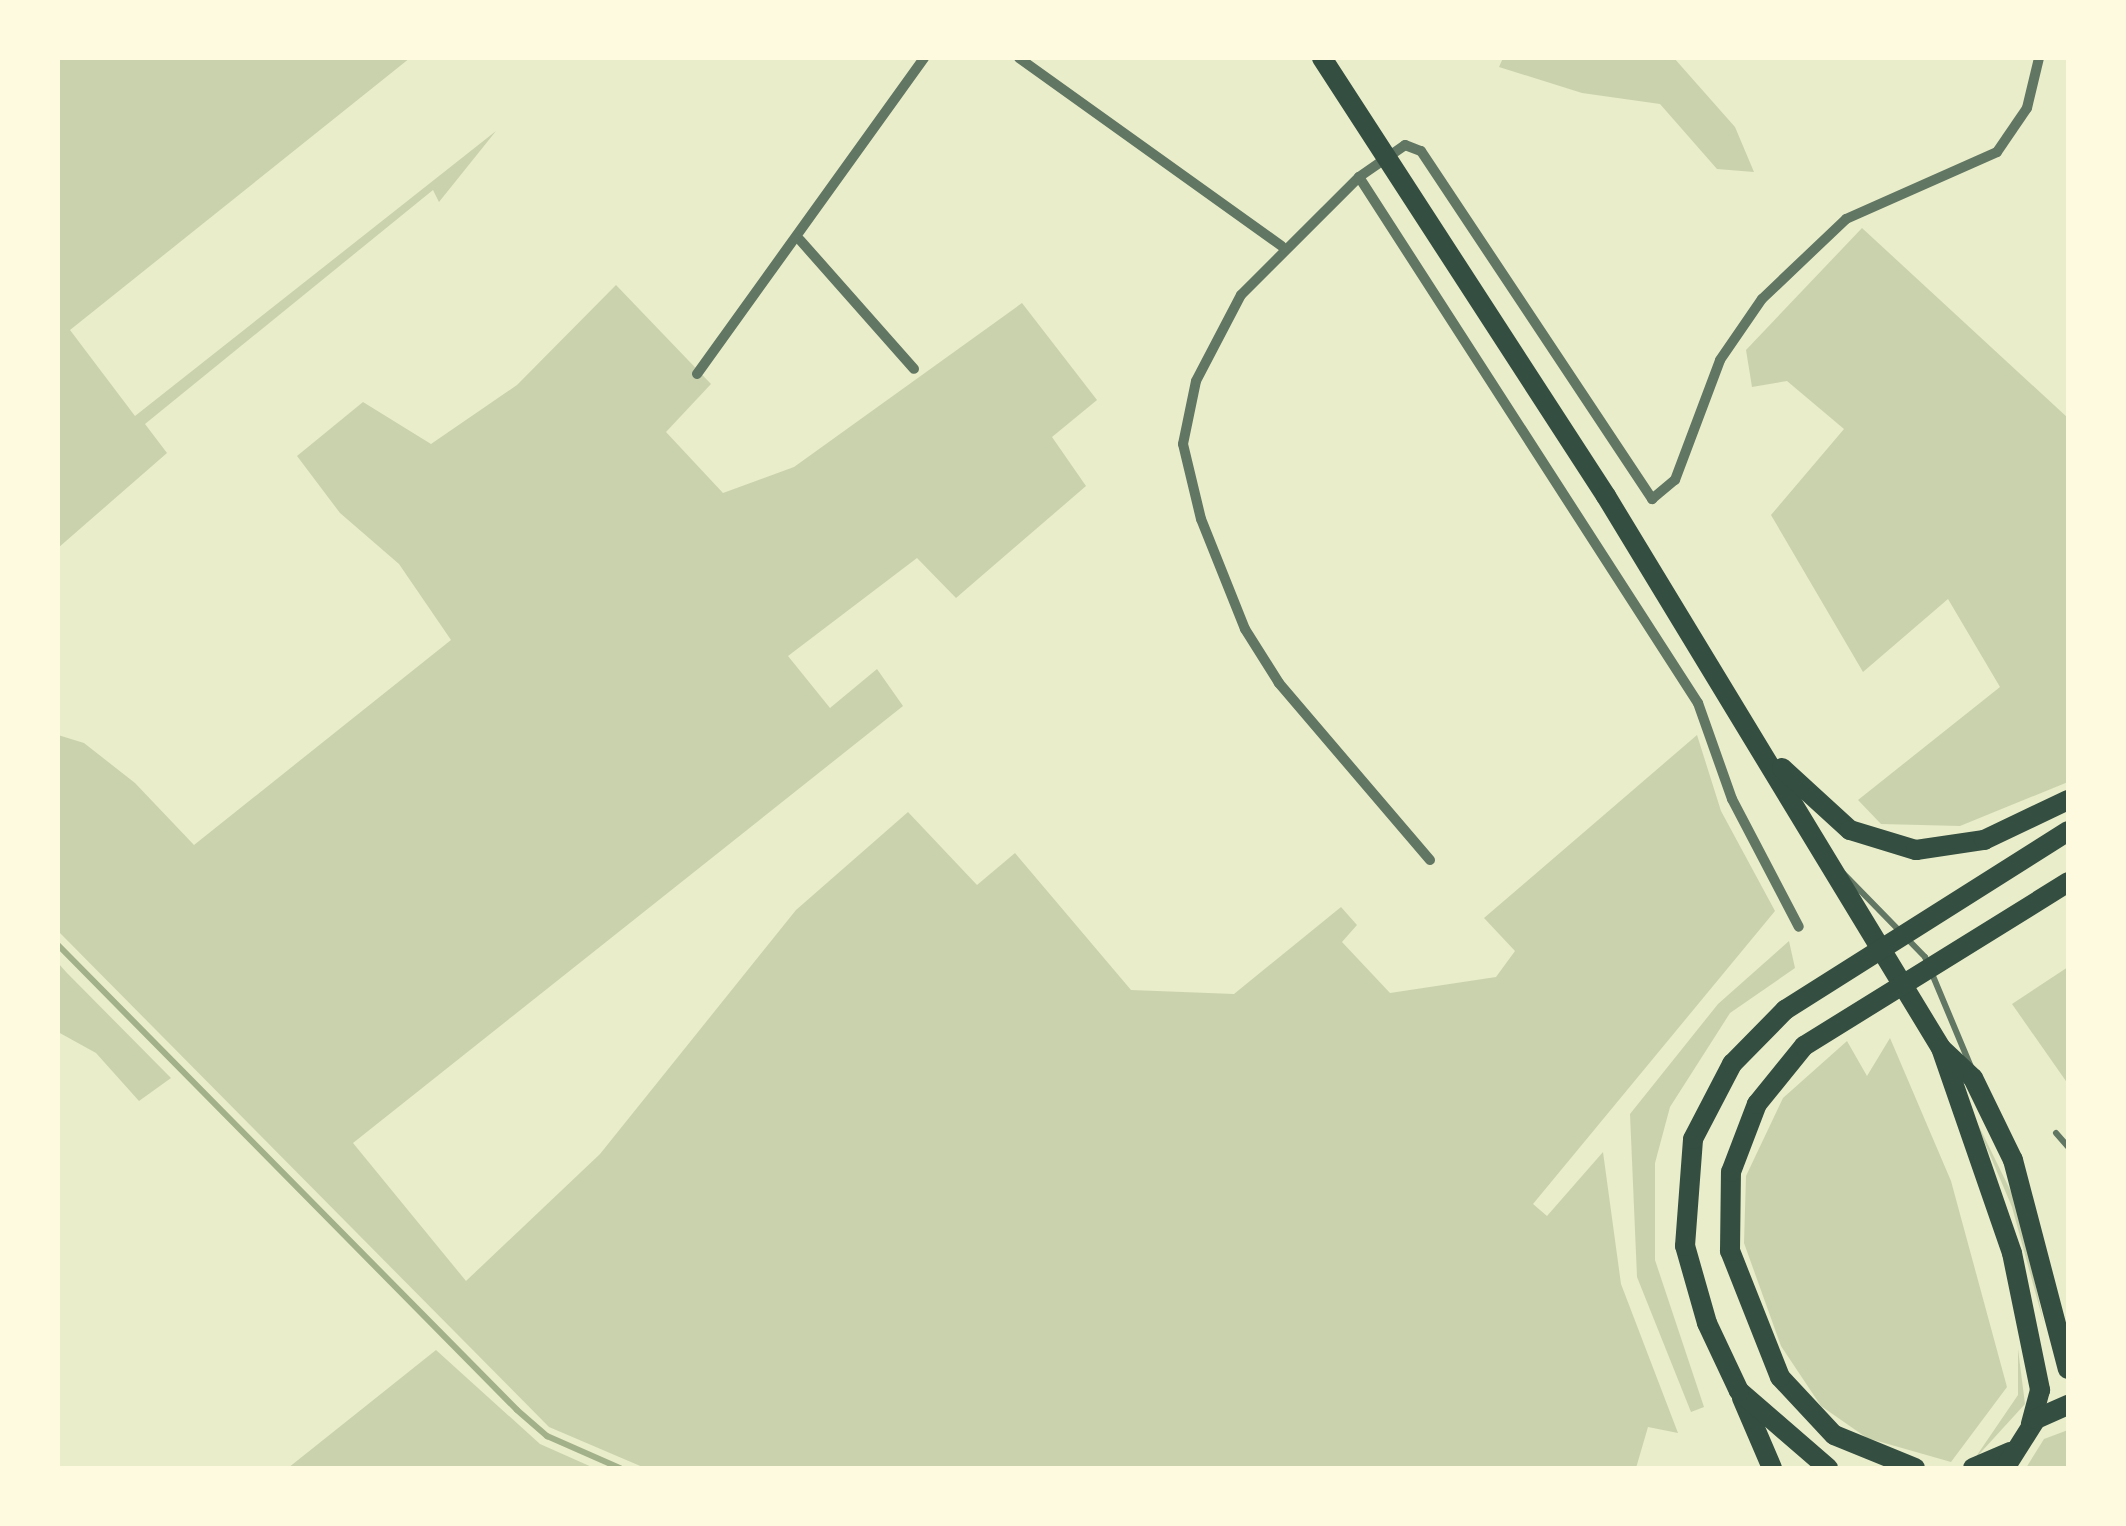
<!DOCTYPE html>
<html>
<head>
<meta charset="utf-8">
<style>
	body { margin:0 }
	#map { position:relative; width:2126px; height:1526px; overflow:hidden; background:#e9edc9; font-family:Lora,serif }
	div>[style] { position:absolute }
	.green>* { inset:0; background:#cad2ad }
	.stream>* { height:6px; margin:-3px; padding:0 3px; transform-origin:3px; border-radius:3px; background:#a3b18a }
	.service>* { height:6px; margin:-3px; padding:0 3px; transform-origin:3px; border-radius:3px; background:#617663 }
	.minor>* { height:10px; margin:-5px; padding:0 5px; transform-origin:5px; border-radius:5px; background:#617663 }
	.primary>* { height:20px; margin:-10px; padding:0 10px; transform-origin:10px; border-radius:10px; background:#344e41 }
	span { translate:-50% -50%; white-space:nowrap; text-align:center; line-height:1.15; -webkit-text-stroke:8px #fefae0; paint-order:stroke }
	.frame { position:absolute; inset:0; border:60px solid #fefae0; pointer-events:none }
</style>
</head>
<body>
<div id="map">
	<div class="green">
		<div style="clip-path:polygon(58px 58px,410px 58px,70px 330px,135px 416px,496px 131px,439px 202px,433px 190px,145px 424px,167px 453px,58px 548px)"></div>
		<div style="clip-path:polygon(1503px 58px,1674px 58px,1735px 127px,1754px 172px,1717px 169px,1660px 104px,1582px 93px,1499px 67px)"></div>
		<div style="clip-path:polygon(1862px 228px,2068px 418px,2068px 782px,1960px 826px,1881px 824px,1858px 800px,2000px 687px,1948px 599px,1863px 672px,1771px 515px,1844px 429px,1787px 381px,1752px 387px,1746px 350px)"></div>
		<div style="clip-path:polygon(616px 285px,711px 384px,666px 432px,723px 493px,794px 467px,1022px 303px,1097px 400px,1052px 437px,1086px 486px,956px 598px,917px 558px,788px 656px,830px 708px,877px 669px,903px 706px,353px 1143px,466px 1281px,600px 1154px,796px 910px,908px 812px,977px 885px,1015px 853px,1131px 990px,1234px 994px,1341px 907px,1357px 925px,1342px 942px,1390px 993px,1496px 977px,1515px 951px,1484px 918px,1697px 735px,1721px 811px,1775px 911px,1533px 1204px,1547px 1216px,1603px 1152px,1621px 1284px,1678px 1433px,1648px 1427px,1636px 1468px,645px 1468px,549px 1427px,58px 931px,58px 735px,84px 743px,135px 783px,194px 845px,451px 640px,399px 564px,340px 513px,297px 456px,363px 402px,431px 444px,517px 385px)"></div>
		<div style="clip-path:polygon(1789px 941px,1795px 968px,1730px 1013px,1670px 1107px,1655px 1163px,1655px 1260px,1704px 1407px,1691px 1412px,1637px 1277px,1630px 1114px,1718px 1004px)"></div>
		<div style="clip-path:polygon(58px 963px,67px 973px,171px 1078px,139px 1101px,96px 1053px,58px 1032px)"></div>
		<div style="clip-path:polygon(2068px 967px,2068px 1084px,2012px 1004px)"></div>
		<div style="clip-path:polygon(1890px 1038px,1951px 1181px,2007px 1387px,1951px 1462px,1867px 1438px,1821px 1406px,1781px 1346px,1744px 1243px,1746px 1176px,1783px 1098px,1847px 1041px,1867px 1076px)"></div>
		<div style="clip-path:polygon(1970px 1108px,2019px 1208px,2044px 1324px,2012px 1207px)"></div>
		<div style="clip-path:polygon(2018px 1349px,2025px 1404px,1973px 1461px,2018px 1395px)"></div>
		<div style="clip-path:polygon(436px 1350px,540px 1444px,594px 1468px,288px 1468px)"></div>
		<div style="clip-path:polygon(2068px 1430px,2068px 1468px,2026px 1468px,2044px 1439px)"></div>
	</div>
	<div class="stream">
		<div style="left:58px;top:945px;width:653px;rotate:45.37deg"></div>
		<div style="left:517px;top:1410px;width:40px;rotate:41deg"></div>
		<div style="left:547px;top:1436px;width:80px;rotate:23.7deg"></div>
	</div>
	<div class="service">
		<div style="left:1844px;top:874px;width:116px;rotate:45.7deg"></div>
		<div style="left:1925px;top:957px;width:119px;rotate:67.3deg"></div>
		<div style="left:2056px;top:1133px;width:18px;rotate:49deg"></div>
	</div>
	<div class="minor">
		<div style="left:1019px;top:58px;width:323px;rotate:35.6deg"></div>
		<div style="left:1359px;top:177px;width:626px;rotate:57.2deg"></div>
		<div style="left:1698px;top:703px;width:102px;rotate:70.5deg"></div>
		<div style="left:1732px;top:799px;width:144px;rotate:62.4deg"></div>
		<div style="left:800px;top:240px;width:172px;rotate:48.5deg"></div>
		<div style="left:697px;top:374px;width:389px;rotate:-54.3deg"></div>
		<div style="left:1430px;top:860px;width:233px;rotate:-130.5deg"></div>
		<div style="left:1279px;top:683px;width:64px;rotate:-122.2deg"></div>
		<div style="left:1245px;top:629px;width:118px;rotate:-111.8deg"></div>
		<div style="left:1201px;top:519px;width:77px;rotate:-103.5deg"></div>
		<div style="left:1183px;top:444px;width:64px;rotate:-78.3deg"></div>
		<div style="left:1196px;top:381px;width:97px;rotate:-62.4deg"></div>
		<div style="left:1241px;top:295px;width:167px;rotate:-45deg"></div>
		<div style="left:1359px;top:177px;width:56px;rotate:-34.8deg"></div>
		<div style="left:1405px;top:145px;width:17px;rotate:21deg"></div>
		<div style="left:1421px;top:151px;width:418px;rotate:56.4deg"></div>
		<div style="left:1652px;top:499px;width:30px;rotate:-40deg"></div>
		<div style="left:1675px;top:480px;width:128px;rotate:-69.4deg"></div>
		<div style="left:1720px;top:360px;width:74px;rotate:-55.5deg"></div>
		<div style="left:1762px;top:299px;width:116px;rotate:-43.6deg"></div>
		<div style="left:1846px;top:219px;width:165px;rotate:-23.9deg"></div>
		<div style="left:1997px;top:152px;width:53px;rotate:-55.7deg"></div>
		<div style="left:2027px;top:108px;width:51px;rotate:-76.5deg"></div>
	</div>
	<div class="primary">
		<div style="left:1322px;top:58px;width:522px;rotate:57.04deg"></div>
		<div style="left:1606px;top:496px;width:646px;rotate:58.75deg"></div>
		<div style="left:1941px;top:1048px;width:217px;rotate:70.9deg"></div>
		<div style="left:2012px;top:1253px;width:140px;rotate:78.4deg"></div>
		<div style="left:2040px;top:1390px;width:35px;rotate:105deg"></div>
		<div style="left:1782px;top:768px;width:92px;rotate:42.4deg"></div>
		<div style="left:1850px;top:830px;width:69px;rotate:16.9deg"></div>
		<div style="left:1916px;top:850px;width:69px;rotate:-8.4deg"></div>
		<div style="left:1984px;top:840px;width:93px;rotate:-25.5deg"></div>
		<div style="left:1942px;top:1049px;width:42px;rotate:43.1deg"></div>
		<div style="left:1973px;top:1078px;width:91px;rotate:64deg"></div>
		<div style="left:2013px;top:1160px;width:216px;rotate:75.3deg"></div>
		<div style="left:1742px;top:1398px;width:76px;rotate:66.8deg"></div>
		<div style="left:1828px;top:1468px;width:118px;rotate:-139.1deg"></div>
		<div style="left:1739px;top:1391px;width:75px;rotate:-115.2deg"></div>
		<div style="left:1707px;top:1323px;width:80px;rotate:-105.9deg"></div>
		<div style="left:1685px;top:1246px;width:107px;rotate:-85.7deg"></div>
		<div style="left:1693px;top:1139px;width:85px;rotate:-62.5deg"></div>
		<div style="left:1732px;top:1064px;width:76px;rotate:-45.5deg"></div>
		<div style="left:1785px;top:1010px;width:335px;rotate:-32.3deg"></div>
		<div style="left:1915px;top:1468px;width:87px;rotate:-157.8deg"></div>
		<div style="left:1834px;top:1435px;width:79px;rotate:-133deg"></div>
		<div style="left:1780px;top:1377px;width:136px;rotate:-111.6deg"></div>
		<div style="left:1730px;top:1251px;width:79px;rotate:-89.3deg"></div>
		<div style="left:1731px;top:1172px;width:73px;rotate:-69.1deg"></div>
		<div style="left:1757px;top:1104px;width:75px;rotate:-51deg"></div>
		<div style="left:1804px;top:1046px;width:311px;rotate:-31.8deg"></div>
		<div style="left:1973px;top:1468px;width:40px;rotate:-23.4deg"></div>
		<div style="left:2005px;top:1468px;width:58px;rotate:-57.7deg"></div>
		<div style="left:2036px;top:1419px;width:35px;rotate:-24deg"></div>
	</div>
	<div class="frame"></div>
</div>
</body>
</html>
